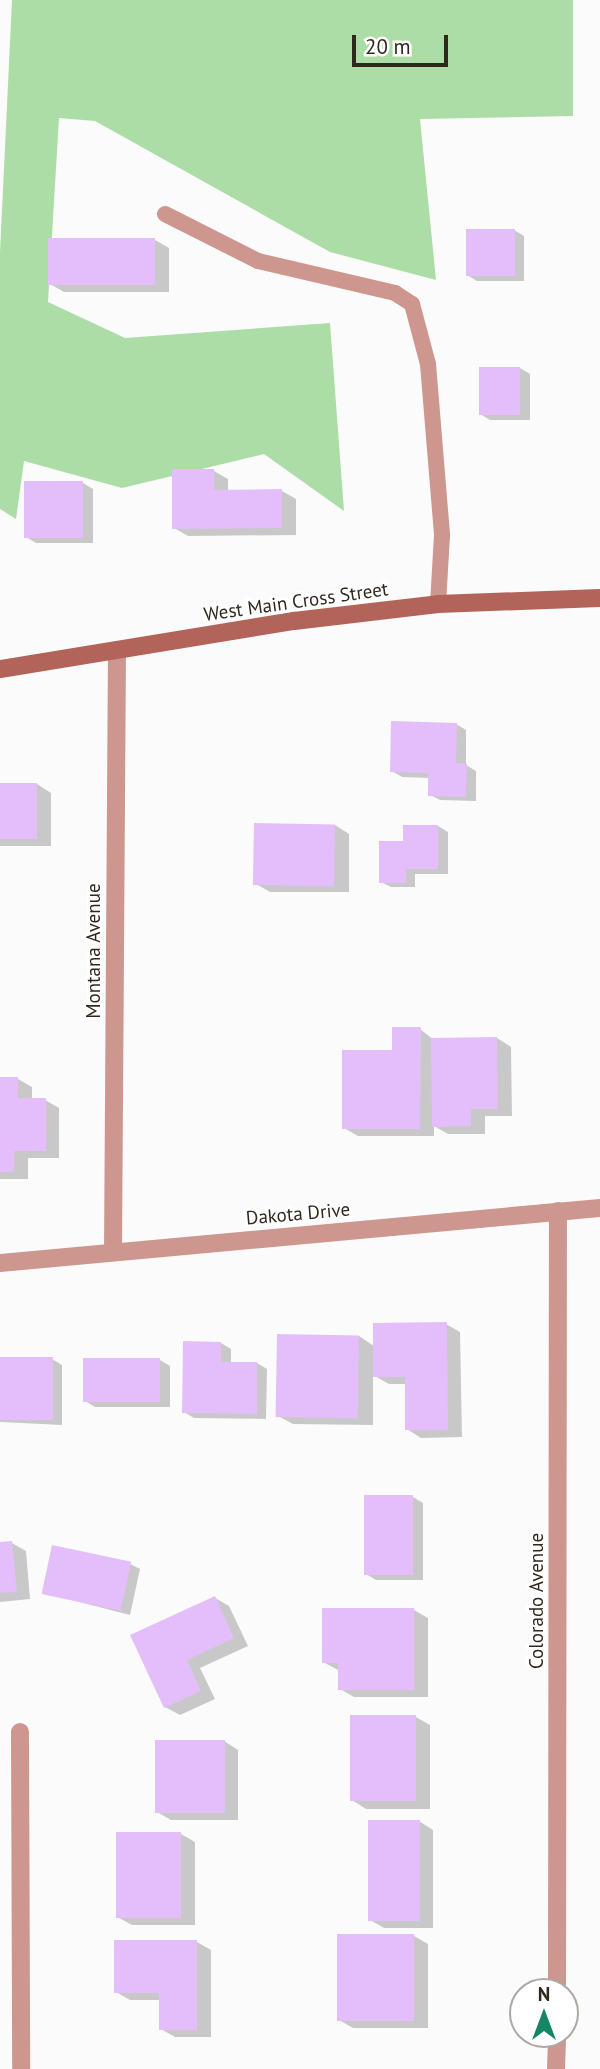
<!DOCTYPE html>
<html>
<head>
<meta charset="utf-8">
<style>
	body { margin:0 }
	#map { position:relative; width:600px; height:2069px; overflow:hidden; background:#fbfbfb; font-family:"PT Sans",sans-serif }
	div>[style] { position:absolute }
	.forest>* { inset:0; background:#acdda6 }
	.shadow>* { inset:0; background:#0003 }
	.building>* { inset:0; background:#e3befb; transform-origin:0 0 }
	.lane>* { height:16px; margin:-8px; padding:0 8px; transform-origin:8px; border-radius:8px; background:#cd968e }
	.street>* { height:18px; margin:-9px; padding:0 9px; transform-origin:9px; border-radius:9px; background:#cd968e }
	.secondary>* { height:18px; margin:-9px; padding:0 9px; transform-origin:9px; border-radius:9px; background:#b2635a }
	span { translate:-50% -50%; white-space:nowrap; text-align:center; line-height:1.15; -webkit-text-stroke:6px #fff; paint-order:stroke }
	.street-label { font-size:19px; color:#31281d }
	.north { position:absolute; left:509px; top:1978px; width:70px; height:70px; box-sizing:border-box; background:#fff; border:2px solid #ada9a5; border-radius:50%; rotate:0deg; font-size:19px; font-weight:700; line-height:28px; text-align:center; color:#31281d }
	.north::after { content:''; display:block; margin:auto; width:24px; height:32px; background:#148666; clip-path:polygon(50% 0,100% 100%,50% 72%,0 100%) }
	.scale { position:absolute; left:352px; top:35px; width:96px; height:32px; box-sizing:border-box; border:4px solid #31281d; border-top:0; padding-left:9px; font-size:21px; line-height:24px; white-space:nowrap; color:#31281d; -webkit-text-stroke:5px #fff; paint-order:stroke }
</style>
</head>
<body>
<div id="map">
	<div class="forest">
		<div style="clip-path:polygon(12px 0,573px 0,573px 116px,420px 119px,436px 280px,330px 252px,95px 121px,59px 118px,48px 302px,125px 338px,330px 323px,344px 511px,264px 454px,122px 488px,24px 461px,16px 519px,0 509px,0 252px)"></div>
	</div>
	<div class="shadow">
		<div style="clip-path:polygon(514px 230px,524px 236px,524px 281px,477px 281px,467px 275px)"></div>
		<div style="clip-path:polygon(155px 240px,169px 248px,169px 292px,64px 292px,50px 284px)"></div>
		<div style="clip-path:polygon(520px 368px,530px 374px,530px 420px,490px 420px,480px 414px)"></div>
		<div style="clip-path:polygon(214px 471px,228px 479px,228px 491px,282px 491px,296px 499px,296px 535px,188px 536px,174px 528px)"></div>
		<div style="clip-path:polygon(83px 483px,93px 489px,93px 543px,36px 543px,26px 537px)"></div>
		<div style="clip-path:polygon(456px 724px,466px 730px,466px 765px,476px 771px,476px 801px,440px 800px,430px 795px,430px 778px,402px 777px,392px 771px)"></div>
		<div style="clip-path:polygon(0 784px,37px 784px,51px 793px,51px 846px,0 846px)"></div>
		<div style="clip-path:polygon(335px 825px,349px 834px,349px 892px,270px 892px,256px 884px)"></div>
		<div style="clip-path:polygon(438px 826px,448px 832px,448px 874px,415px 874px,415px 887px,391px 887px,381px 882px,404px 843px)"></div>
		<div style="clip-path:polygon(420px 1029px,434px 1040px,497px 1038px,511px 1047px,512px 1116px,485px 1116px,485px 1134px,448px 1134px,434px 1126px,434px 1136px,358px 1136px,344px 1128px,394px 1052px)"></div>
		<div style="clip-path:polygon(0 1079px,18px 1079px,32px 1087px,32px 1100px,45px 1100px,59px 1108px,59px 1158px,28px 1158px,28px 1179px,0 1179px)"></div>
		<div style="clip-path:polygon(446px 1324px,460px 1332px,462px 1437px,421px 1438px,407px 1429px,406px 1384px,389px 1384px,373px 1375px,373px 1425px,293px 1424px,278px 1416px,359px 1336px,374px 1346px)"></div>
		<div style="clip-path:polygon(221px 1343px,231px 1349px,231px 1363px,257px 1363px,267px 1369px,266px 1419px,194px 1418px,184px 1412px)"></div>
		<div style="clip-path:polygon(0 1359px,52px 1359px,62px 1365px,62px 1425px,0 1422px)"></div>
		<div style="clip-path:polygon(160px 1360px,170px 1366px,170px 1407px,95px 1407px,85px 1401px)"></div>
		<div style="clip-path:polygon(413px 1497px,423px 1503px,423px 1580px,376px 1580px,366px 1574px)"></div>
		<div style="clip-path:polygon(12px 1543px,26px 1551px,30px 1599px,0 1602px,0 1544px)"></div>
		<div style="clip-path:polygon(130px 1564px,140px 1569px,130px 1615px,44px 1593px)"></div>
		<div style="clip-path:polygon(215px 1598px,229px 1606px,248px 1646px,200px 1668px,215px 1699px,180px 1715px,165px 1707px)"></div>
		<div style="clip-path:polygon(414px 1610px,428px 1618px,428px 1697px,354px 1697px,340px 1689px,340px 1671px,323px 1662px)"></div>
		<div style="clip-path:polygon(416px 1717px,430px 1725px,430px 1809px,366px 1809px,352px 1800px)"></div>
		<div style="clip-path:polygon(224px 1741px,238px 1750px,238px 1820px,171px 1820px,157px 1812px)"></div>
		<div style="clip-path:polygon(419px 1821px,433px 1830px,433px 1928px,384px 1928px,370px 1920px)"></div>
		<div style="clip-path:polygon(181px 1834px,195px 1842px,195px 1925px,132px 1925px,117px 1917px)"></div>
		<div style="clip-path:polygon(414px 1936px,428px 1944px,428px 2028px,353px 2028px,339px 2020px)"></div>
		<div style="clip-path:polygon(197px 1942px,211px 1950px,211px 2037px,175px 2037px,161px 2029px,161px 2000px,130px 2000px,116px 1992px)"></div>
	</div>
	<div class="building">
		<div style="left:466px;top:229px;width:49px;height:47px"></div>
		<div style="left:48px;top:238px;width:107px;height:47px"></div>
		<div style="left:479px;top:367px;width:41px;height:48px"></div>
		<div style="clip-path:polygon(172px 469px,214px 469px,214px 490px,282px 489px,282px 528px,172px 529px)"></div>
		<div style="left:24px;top:481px;width:59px;height:57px"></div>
		<div style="clip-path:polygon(391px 721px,457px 723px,456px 763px,467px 764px,466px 797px,428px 796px,428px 773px,390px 772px)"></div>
		<div style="left:0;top:783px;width:37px;height:56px"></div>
		<div style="left:254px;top:823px;width:81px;height:62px;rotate:1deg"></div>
		<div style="clip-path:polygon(403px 825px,438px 825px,438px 869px,406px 869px,406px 883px,379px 883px,379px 841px,403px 841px)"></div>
		<div style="clip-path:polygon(392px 1027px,421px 1027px,420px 1129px,342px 1129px,342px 1050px,392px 1050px)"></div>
		<div style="clip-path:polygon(497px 1037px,498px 1109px,471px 1109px,471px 1126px,432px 1127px,431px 1038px)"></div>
		<div style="clip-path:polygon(0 1077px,18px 1077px,18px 1098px,46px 1098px,46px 1151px,14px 1151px,14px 1172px,0 1172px)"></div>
		<div style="clip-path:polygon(447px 1322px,448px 1430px,405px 1430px,405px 1377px,373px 1377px,373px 1323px)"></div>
		<div style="left:277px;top:1334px;width:82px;height:83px;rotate:1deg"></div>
		<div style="clip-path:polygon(183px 1341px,221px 1342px,221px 1362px,257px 1362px,257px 1414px,182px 1413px)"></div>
		<div style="left:0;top:1357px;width:53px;height:63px"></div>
		<div style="left:83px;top:1358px;width:77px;height:44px"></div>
		<div style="left:364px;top:1495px;width:49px;height:80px"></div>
		<div style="clip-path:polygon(12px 1541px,17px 1592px,0 1593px,0 1542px)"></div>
		<div style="left:52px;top:1545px;width:81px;height:50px;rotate:12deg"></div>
		<div style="clip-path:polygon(215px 1596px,234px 1638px,187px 1660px,201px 1691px,164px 1708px,130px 1635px)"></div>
		<div style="clip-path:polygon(322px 1608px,414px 1608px,414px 1690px,338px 1690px,338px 1663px,322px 1663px)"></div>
		<div style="left:350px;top:1715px;width:66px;height:86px"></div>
		<div style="left:155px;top:1740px;width:70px;height:73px"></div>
		<div style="left:368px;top:1820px;width:52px;height:101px"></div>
		<div style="left:116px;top:1832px;width:65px;height:86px"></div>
		<div style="left:337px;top:1934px;width:77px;height:87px"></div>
		<div style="clip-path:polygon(114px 1940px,197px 1940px,197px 2030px,159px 2030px,159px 1993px,114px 1993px)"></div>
	</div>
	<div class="lane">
		<div style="left:165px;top:214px;width:104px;rotate:26.8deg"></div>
		<div style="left:258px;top:261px;width:141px;rotate:13.1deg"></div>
		<div style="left:395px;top:293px;width:20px;rotate:33deg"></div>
		<div style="left:412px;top:304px;width:62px;rotate:75.1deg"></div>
		<div style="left:428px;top:364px;width:172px;rotate:85.3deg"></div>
		<div style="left:442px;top:535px;width:69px;rotate:93.3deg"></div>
	</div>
	<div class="street">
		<div style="left:113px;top:1252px;width:602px;rotate:-89.62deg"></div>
		<div style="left:0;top:1263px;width:603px;rotate:-5.24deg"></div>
		<div style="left:20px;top:1732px;width:337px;rotate:89.8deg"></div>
		<div style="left:557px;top:1992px;width:781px;rotate:-89.93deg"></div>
		<div style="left:556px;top:2069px;width:35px;rotate:-88deg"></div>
	</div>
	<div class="secondary">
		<div style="left:0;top:669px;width:298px;rotate:-9.3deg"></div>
		<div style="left:294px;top:621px;width:145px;rotate:-6.7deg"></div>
		<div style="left:438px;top:604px;width:162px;rotate:-2.1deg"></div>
	</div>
	<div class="street-label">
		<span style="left:296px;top:602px;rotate:-8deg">West Main Cross Street</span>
		<span style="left:94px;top:951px;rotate:-90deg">Montana Avenue</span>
		<span style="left:298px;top:1214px;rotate:-5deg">Dakota Drive</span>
		<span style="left:537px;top:1601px;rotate:-90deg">Colorado Avenue</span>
	</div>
	<div class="north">N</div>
	<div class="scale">20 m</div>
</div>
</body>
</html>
